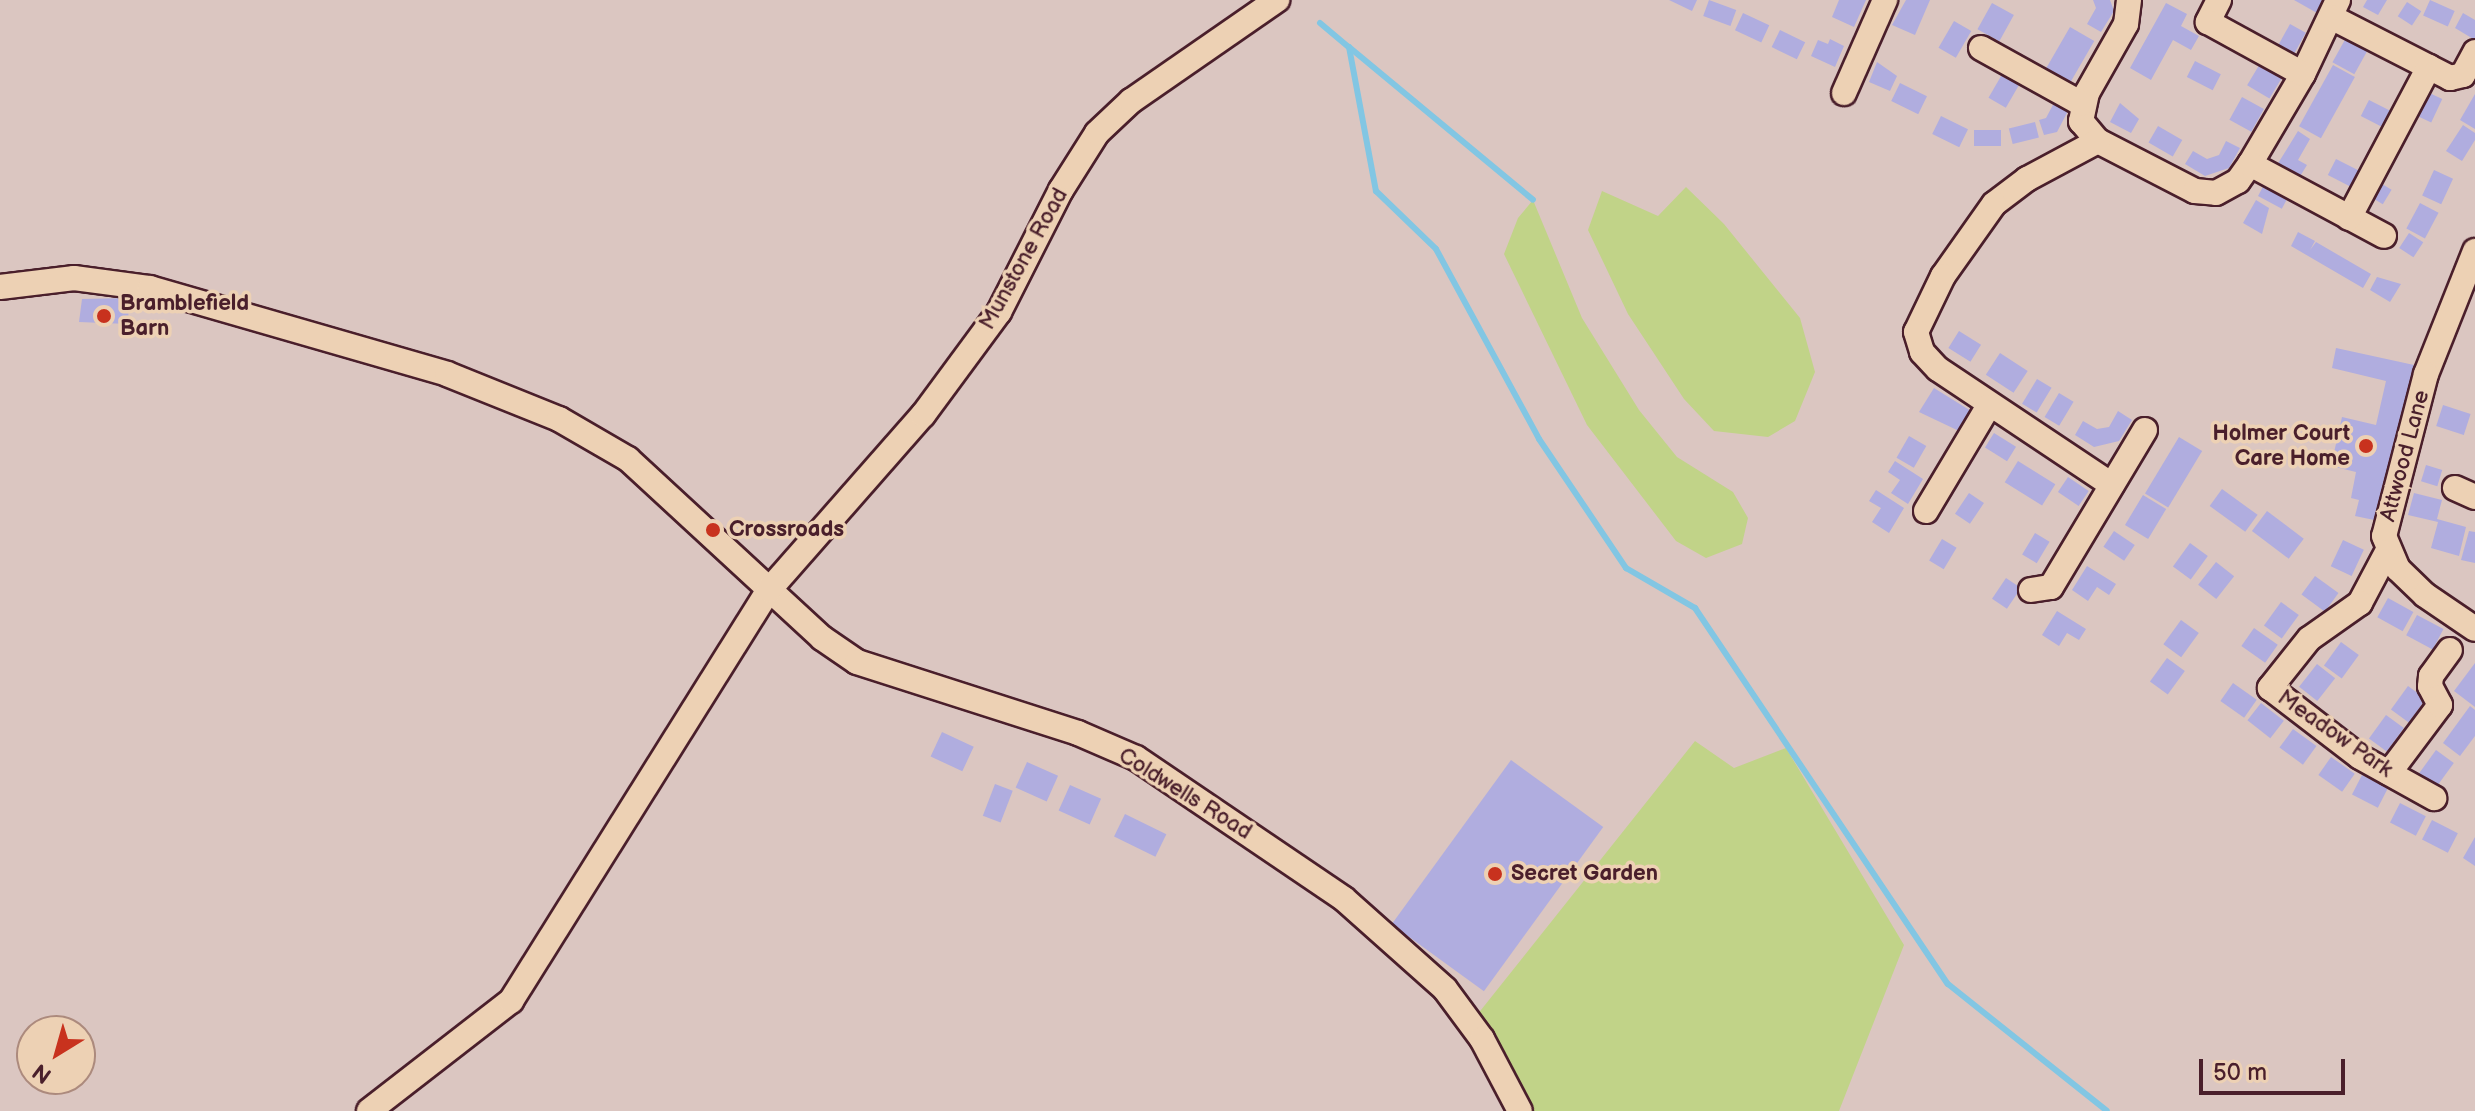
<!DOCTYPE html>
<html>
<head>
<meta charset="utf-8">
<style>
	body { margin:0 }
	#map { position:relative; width:2475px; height:1111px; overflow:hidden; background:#dbc6c1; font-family:"Balsamiq Sans",sans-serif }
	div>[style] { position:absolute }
	.green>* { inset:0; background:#c1d388 }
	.stream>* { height:6px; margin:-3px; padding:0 3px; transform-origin:3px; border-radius:3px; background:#82c6e3 }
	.building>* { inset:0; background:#b0addf; transform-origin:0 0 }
	.roads { filter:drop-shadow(2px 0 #4a1f2b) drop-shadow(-2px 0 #4a1f2b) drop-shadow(0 2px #4a1f2b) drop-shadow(0 -2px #4a1f2b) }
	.street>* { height:24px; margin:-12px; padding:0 12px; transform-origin:12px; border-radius:12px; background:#edd1b4 }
	.dots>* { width:22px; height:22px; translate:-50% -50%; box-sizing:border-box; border:4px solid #edd1b4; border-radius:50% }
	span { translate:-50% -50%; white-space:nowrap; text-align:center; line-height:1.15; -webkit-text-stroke:7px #edd1b4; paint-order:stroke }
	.street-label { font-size:22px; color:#4a1f2b }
	.poi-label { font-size:22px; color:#4a1f2b; font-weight:700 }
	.left { translate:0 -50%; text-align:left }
	.right { translate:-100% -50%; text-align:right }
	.north { position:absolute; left:16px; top:1015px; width:80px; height:80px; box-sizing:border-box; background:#edd1b4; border:2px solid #ac8a7d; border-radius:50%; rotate:217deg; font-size:22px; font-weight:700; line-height:32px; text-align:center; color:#4a1f2b }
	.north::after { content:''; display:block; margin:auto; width:28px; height:36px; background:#c8321e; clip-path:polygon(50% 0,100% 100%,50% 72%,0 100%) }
	.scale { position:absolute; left:2199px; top:1059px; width:146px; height:36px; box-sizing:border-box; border:4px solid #4a1f2b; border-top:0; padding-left:10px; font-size:24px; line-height:28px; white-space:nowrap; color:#4a1f2b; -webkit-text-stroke:6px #edd1b4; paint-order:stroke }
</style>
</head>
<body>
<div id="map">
	<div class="green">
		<div style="clip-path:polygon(1686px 187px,1724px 224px,1800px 318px,1815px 372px,1795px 421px,1768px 437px,1714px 431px,1684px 399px,1628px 314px,1588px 230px,1602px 191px,1658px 216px)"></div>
		<div style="clip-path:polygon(1533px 200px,1582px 318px,1639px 410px,1677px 457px,1733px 492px,1748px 518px,1742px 544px,1706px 558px,1676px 541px,1587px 425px,1504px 254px,1518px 218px)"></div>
		<div style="clip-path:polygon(1695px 741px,1734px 768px,1786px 748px,1904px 945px,1839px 1111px,1525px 1111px,1477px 1015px)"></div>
	</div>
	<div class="stream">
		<div style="left:1320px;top:23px;width:38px;rotate:40deg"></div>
		<div style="left:1349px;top:47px;width:147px;rotate:79.4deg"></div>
		<div style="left:1376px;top:191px;width:83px;rotate:44deg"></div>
		<div style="left:1436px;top:249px;width:216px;rotate:61.5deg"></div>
		<div style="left:1539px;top:439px;width:156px;rotate:56deg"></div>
		<div style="left:1626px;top:568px;width:80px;rotate:30.1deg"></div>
		<div style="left:1695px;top:608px;width:453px;rotate:56.1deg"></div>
		<div style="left:1948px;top:984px;width:203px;rotate:38.6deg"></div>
		<div style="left:1349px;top:47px;width:239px;rotate:39.7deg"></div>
	</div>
	<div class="building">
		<div style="clip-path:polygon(1669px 0,1697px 0,1692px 11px)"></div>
		<div style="left:1709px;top:0;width:29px;height:17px;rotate:20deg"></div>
		<div style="clip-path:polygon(1839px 0,1866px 0,1854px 27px,1832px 17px)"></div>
		<div style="clip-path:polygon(1906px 0,1930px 0,1915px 35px,1892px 25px)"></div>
		<div style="clip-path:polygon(2093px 0,2110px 0,2114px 11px,2101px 32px,2087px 24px,2096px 8px)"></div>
		<div style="clip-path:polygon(2294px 0,2324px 0,2317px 13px)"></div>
		<div style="clip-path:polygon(2367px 0,2387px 0,2378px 15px,2363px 7px)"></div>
		<div style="left:2430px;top:0;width:27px;height:17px;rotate:24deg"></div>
		<div style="left:2407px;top:2px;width:17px;height:17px;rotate:33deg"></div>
		<div style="left:1992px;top:3px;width:25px;height:30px;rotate:29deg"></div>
		<div style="clip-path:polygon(2166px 3px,2187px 14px,2181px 26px,2199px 36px,2191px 50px,2173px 40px,2151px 80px,2130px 68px)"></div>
		<div style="left:1743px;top:13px;width:29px;height:19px;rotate:25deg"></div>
		<div style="clip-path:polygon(2463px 13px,2475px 20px,2475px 40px,2455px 28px)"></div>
		<div style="left:1954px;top:21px;width:20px;height:31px;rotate:30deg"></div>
		<div style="left:2290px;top:24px;width:18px;height:30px;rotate:29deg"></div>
		<div style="left:2070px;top:27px;width:28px;height:52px;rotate:30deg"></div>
		<div style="left:1780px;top:30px;width:28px;height:19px;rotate:26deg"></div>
		<div style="left:2347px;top:36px;width:25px;height:30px;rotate:29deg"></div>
		<div style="clip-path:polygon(1830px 39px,1844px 46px,1835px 67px,1811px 56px,1818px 40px,1828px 44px)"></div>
		<div style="left:2195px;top:61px;width:29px;height:18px;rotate:27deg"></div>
		<div style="clip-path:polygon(1877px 62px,1897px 76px,1890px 91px,1869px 82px)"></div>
		<div style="left:2261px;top:62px;width:26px;height:27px;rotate:31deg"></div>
		<div style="left:2333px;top:65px;width:25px;height:70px;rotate:29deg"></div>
		<div style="left:2004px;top:71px;width:20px;height:31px;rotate:30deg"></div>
		<div style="left:1900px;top:83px;width:30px;height:20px;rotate:26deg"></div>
		<div style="left:2425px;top:91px;width:19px;height:26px;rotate:25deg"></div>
		<div style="clip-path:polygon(2475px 94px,2475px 129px,2460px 120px)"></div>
		<div style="left:2242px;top:97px;width:25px;height:26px;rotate:29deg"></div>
		<div style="left:2369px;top:100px;width:30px;height:18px;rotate:27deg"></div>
		<div style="clip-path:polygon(2054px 103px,2068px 111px,2057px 132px,2044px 135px,2039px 120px,2046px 118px)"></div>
		<div style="clip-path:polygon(2120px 103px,2139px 119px,2131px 133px,2110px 122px)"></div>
		<div style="left:1941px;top:116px;width:30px;height:20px;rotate:26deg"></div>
		<div style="left:2035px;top:122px;width:16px;height:27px;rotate:76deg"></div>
		<div style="clip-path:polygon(2463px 125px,2475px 133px,2475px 140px,2462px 161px,2446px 151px)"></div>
		<div style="left:2158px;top:126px;width:28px;height:19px;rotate:30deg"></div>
		<div style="left:1974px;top:130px;width:27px;height:16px"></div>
		<div style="clip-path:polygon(2298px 131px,2310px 139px,2298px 160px,2307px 165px,2299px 178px,2277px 165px)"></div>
		<div style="clip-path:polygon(2226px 141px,2240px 148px,2229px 168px,2205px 176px,2185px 164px,2193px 151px,2207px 159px,2219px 155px)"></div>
		<div style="left:2336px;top:159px;width:30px;height:18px;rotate:27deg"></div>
		<div style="left:2434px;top:170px;width:21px;height:28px;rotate:25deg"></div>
		<div style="left:2266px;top:181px;width:27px;height:17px;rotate:28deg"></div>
		<div style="left:2377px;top:181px;width:17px;height:17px;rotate:31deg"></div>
		<div style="clip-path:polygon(2256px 200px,2269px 208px,2262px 234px,2243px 223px)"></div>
		<div style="left:2420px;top:203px;width:21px;height:29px;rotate:28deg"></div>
		<div style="clip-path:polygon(2298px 232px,2315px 241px,2310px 250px,2316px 242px,2371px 274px,2363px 288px,2291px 246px)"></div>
		<div style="left:2409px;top:233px;width:17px;height:18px;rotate:33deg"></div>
		<div style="clip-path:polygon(2377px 277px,2401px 284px,2390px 302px,2370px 290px)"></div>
		<div style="clip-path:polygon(129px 298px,128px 324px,79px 322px,82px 299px)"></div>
		<div style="left:1959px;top:331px;width:26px;height:20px;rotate:32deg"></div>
		<div style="clip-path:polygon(2336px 348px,2414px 365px,2379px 521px,2355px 516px,2359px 500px,2351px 498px,2356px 472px,2331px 466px,2342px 417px,2376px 425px,2386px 381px,2332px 368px)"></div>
		<div style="left:2000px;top:353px;width:33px;height:26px;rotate:33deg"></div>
		<div style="left:2037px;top:379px;width:17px;height:29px;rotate:31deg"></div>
		<div style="clip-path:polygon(1934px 388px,1971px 411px,1959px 431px,1919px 412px)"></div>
		<div style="left:2059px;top:393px;width:17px;height:28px;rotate:31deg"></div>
		<div style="left:2443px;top:405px;width:29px;height:22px;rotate:18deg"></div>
		<div style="clip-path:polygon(2118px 411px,2132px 420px,2119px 441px,2094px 447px,2075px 435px,2083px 421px,2097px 429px,2109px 427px)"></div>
		<div style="left:1994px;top:433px;width:26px;height:17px;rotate:32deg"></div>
		<div style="left:1909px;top:436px;width:20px;height:25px;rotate:30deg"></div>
		<div style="left:2179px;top:437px;width:27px;height:66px;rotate:31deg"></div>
		<div style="clip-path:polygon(1895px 461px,1923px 479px,1908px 504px,1891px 493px,1900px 480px,1888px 472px)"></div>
		<div style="left:2018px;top:461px;width:44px;height:25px;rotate:32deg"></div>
		<div style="left:2426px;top:465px;width:17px;height:17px;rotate:17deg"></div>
		<div style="left:2068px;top:477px;width:25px;height:18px;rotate:34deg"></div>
		<div style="left:2222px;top:489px;width:44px;height:21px;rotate:36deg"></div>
		<div style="clip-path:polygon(1876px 490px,1904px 508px,1889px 533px,1872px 522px,1881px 508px,1869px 501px)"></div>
		<div style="left:1969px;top:493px;width:18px;height:25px;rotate:34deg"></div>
		<div style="clip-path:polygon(2414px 493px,2442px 500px,2437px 519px,2466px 527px,2459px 556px,2431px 548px,2438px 522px,2408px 515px)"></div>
		<div style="left:2143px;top:495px;width:27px;height:35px;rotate:31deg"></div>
		<div style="left:2267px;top:511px;width:46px;height:25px;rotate:37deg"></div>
		<div style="left:2114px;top:531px;width:25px;height:19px;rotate:34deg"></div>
		<div style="clip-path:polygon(2469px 531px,2475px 532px,2475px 563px,2461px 560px)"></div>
		<div style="left:2035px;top:533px;width:17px;height:25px;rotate:31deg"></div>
		<div style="left:1942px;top:539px;width:17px;height:25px;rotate:31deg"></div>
		<div style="left:2343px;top:540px;width:23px;height:29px;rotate:25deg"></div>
		<div style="left:2190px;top:543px;width:22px;height:29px;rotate:36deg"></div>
		<div style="left:2216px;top:562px;width:23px;height:29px;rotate:38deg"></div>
		<div style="clip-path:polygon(2087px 566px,2116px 584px,2109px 595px,2097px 587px,2088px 601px,2072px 590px)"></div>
		<div style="left:2315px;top:576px;width:29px;height:23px;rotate:36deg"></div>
		<div style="left:2006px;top:578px;width:18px;height:25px;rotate:34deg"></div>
		<div style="left:2388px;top:598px;width:29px;height:22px;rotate:29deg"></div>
		<div style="left:2281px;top:602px;width:22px;height:29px;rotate:36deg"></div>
		<div style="clip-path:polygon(2057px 611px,2086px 629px,2079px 640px,2067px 633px,2059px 646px,2042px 635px)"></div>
		<div style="left:2417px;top:615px;width:30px;height:23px;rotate:28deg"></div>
		<div style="left:2181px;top:620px;width:22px;height:30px;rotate:36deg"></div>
		<div style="left:2254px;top:628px;width:29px;height:22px;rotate:35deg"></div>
		<div style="left:2341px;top:642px;width:22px;height:29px;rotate:36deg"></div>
		<div style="left:2167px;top:658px;width:22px;height:29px;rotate:36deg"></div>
		<div style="clip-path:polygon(2475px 663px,2475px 707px,2454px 691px)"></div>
		<div style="left:2317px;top:664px;width:23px;height:29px;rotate:38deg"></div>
		<div style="left:2233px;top:683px;width:29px;height:22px;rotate:35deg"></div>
		<div style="left:2408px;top:686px;width:22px;height:29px;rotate:36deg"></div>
		<div style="left:2261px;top:703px;width:29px;height:22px;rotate:38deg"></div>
		<div style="clip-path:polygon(2470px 706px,2475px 710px,2475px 736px,2460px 756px,2443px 743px)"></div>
		<div style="left:2386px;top:715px;width:22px;height:29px;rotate:36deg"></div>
		<div style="left:2293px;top:729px;width:29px;height:23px;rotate:36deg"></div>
		<div style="left:942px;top:732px;width:35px;height:27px;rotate:25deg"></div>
		<div style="left:2436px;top:750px;width:22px;height:29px;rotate:36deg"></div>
		<div style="left:2331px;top:757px;width:29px;height:22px;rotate:35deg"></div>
		<div style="left:1511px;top:760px;width:114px;height:203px;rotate:36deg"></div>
		<div style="left:1027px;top:762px;width:34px;height:28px;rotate:24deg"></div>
		<div style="left:2362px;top:775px;width:29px;height:22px;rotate:27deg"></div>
		<div style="left:995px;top:784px;width:19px;height:34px;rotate:21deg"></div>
		<div style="left:1070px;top:785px;width:34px;height:28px;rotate:24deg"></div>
		<div style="left:2400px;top:803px;width:29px;height:22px;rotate:27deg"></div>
		<div style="left:1125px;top:814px;width:46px;height:25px;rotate:26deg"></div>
		<div style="left:2432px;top:820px;width:29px;height:22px;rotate:27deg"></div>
		<div style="clip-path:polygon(2475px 837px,2475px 866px,2463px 858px)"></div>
	</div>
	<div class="roads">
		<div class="street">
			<div style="left:2129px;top:0;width:24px;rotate:97deg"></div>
			<div style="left:2126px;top:24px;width:79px;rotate:119.5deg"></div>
			<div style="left:2087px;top:93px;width:29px;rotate:102deg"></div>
			<div style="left:2081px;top:121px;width:26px;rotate:50deg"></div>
			<div style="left:2098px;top:141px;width:109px;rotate:27.3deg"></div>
			<div style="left:2195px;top:191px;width:21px;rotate:5deg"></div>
			<div style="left:2216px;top:193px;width:25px;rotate:-29deg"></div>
			<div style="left:2238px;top:181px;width:21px;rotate:-55deg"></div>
			<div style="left:2250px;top:164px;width:104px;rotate:-59.5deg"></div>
			<div style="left:2303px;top:74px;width:82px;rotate:-64.7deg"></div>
			<div style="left:2219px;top:0;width:25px;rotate:117deg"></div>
			<div style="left:2208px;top:22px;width:108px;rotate:28.7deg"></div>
			<div style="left:2331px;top:17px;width:134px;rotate:27.1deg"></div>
			<div style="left:2450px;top:78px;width:13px;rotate:-13deg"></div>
			<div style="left:2463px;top:75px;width:26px;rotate:-62deg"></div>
			<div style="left:1981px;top:48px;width:115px;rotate:29deg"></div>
			<div style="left:1844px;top:93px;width:102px;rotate:-66.2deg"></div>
			<div style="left:2098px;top:141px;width:81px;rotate:151.8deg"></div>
			<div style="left:2027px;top:179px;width:41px;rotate:142.9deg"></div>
			<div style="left:1994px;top:204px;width:88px;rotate:125.3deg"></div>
			<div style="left:1943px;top:276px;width:62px;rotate:115.7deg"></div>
			<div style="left:1916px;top:332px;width:21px;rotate:73deg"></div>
			<div style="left:1922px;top:352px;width:23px;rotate:47deg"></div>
			<div style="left:1938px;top:369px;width:209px;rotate:33.7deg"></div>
			<div style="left:2250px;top:164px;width:152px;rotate:28.2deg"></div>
			<div style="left:2349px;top:218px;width:171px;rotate:-62.1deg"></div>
			<div style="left:2475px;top:251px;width:132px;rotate:111.7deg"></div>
			<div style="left:2426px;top:374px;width:167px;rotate:104.5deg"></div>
			<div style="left:2384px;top:536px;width:36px;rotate:67deg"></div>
			<div style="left:2398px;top:569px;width:37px;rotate:44deg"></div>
			<div style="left:2425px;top:595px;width:60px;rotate:34.2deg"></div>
			<div style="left:0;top:287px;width:75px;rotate:-6.9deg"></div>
			<div style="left:74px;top:278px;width:77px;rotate:7.5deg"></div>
			<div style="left:150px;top:288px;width:309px;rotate:16.1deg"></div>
			<div style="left:447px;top:374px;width:121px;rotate:21.9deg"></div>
			<div style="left:559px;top:419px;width:80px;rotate:30.1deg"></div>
			<div style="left:628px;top:459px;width:264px;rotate:42.7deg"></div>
			<div style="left:822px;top:638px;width:42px;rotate:34.4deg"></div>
			<div style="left:857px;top:662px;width:232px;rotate:17.8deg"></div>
			<div style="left:1078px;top:733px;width:63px;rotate:23.3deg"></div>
			<div style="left:1136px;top:758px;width:251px;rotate:34.1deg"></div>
			<div style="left:1344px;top:899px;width:135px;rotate:41.7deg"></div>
			<div style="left:1445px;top:989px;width:62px;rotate:53.5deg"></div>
			<div style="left:1482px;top:1039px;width:81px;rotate:62.2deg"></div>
			<div style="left:2455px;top:488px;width:22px;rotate:24deg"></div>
			<div style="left:1926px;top:511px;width:121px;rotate:-59.2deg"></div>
			<div style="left:2387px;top:552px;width:58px;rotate:117.9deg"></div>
			<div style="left:2360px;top:603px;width:62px;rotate:144.8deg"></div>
			<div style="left:2309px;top:639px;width:63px;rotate:128.5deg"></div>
			<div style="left:2270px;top:688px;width:113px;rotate:37.5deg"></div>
			<div style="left:2360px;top:757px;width:85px;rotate:29deg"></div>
			<div style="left:2031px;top:590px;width:20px;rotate:-9deg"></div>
			<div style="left:2051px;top:587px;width:183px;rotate:-59.1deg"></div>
			<div style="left:2389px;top:773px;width:85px;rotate:-53.1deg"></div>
			<div style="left:2440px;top:705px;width:21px;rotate:-118deg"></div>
			<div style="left:2430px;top:686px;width:10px;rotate:-84deg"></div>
			<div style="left:2431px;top:676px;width:32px;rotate:-54deg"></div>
			<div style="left:369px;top:1111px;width:180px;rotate:-37.8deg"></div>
			<div style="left:511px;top:1001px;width:485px;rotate:-57.9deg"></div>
			<div style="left:769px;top:590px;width:233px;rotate:-48.7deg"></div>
			<div style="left:923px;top:415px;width:128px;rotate:-53.6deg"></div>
			<div style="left:999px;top:312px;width:137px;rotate:-63.1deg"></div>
			<div style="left:1061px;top:190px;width:67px;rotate:-57.7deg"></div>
			<div style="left:1097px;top:133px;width:47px;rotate:-43.3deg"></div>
			<div style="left:1131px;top:101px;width:178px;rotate:-34.7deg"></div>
		</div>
	</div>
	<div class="dots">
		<div style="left:104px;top:316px;background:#c8321e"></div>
		<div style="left:2366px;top:446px;background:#c8321e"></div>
		<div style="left:713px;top:530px;background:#c8321e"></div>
		<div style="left:1495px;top:874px;background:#c8321e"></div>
	</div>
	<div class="street-label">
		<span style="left:1024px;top:259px;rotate:-61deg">Munstone Road</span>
		<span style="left:2405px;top:456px;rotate:-75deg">Attwood Lane</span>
		<span style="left:2335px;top:734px;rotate:35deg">Meadow Park</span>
		<span style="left:1185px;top:794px;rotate:32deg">Coldwells Road</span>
	</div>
	<div class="poi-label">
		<span class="left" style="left:120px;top:316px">Bramblefield<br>Barn</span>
		<span class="right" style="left:2350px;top:446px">Holmer Court<br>Care Home</span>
		<span class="left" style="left:729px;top:530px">Crossroads</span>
		<span class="left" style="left:1511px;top:874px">Secret Garden</span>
	</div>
	<div class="north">N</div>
	<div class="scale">50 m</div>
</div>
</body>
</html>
